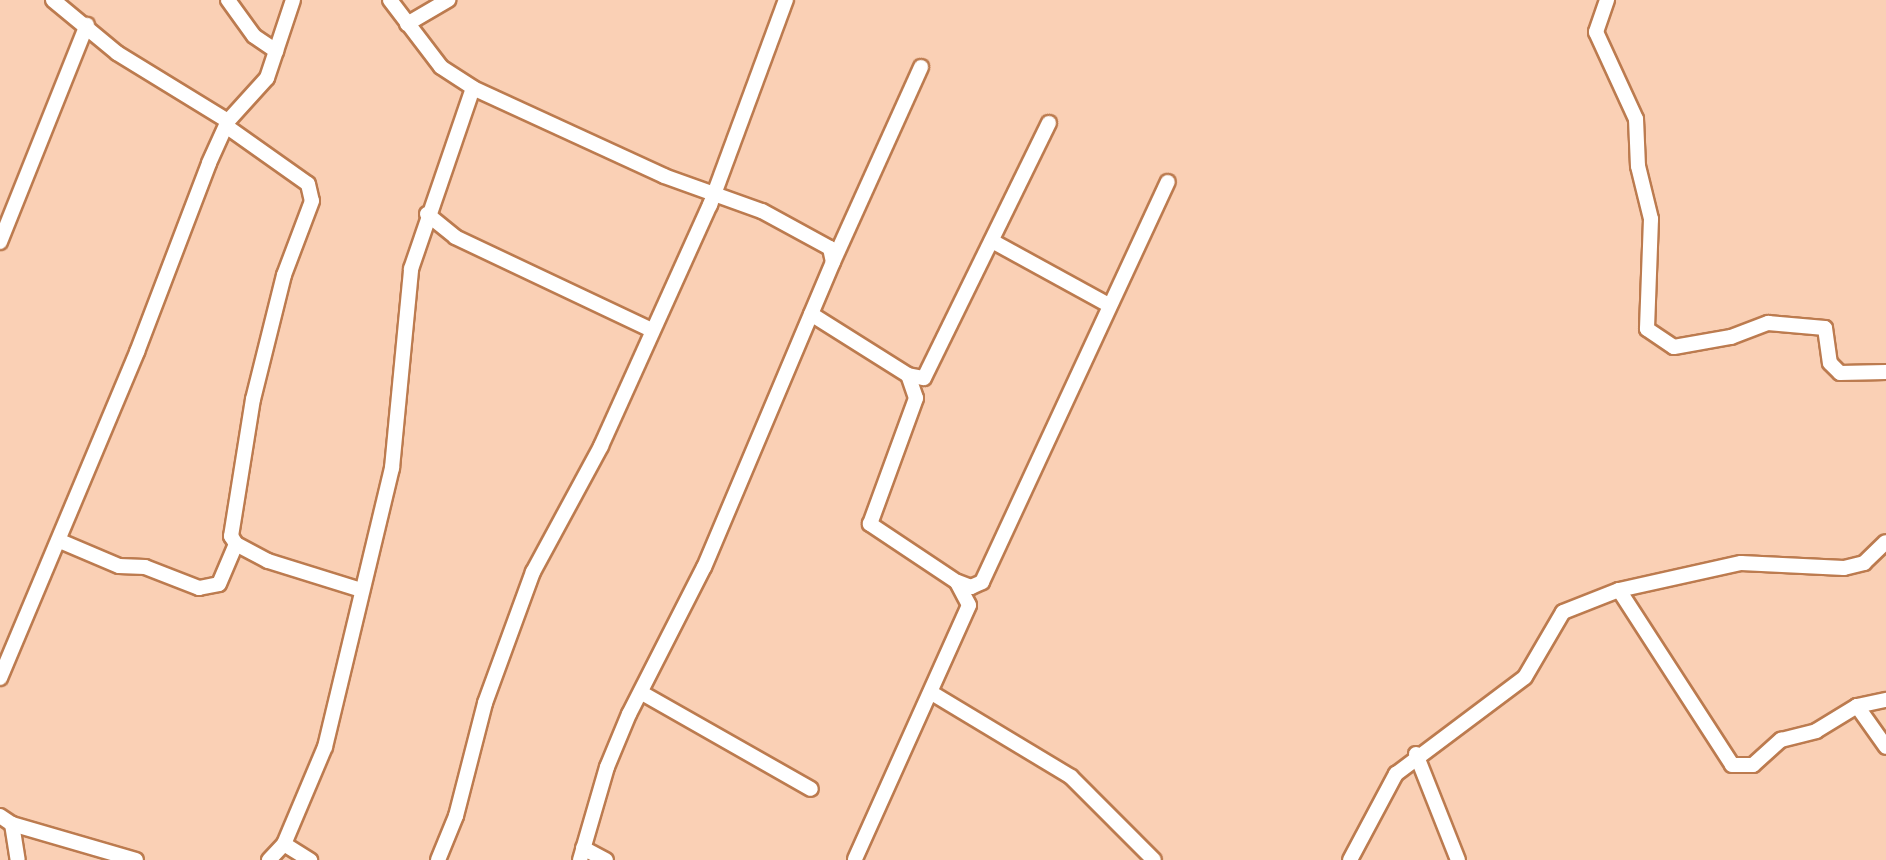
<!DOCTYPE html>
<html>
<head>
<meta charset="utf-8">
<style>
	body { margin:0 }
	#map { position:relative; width:1886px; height:860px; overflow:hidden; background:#fad0b5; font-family:Georgia,serif }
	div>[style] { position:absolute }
	.roads { filter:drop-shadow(2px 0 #bc7b4f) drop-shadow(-2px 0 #bc7b4f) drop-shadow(0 2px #bc7b4f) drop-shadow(0 -2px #bc7b4f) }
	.street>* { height:14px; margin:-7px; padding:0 7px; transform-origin:7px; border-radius:7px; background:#fff }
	span { translate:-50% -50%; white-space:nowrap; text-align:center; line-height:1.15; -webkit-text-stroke:6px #fde0ce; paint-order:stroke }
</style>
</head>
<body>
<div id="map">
	<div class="roads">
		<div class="street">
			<div style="left:53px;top:0;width:83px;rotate:39.6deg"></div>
			<div style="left:117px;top:53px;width:130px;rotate:31.5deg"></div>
			<div style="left:228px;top:0;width:44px;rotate:54.2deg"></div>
			<div style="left:254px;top:36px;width:27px;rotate:34deg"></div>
			<div style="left:390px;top:0;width:84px;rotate:52.7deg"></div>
			<div style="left:441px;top:67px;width:38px;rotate:33deg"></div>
			<div style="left:473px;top:88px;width:210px;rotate:24.7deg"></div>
			<div style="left:664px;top:176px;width:104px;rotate:19.7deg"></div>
			<div style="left:762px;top:211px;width:77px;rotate:28.6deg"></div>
			<div style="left:830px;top:248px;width:14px;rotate:78deg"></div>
			<div style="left:833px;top:262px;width:331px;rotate:112.9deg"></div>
			<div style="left:704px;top:567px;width:165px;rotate:117deg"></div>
			<div style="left:629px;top:714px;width:57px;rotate:112.5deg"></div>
			<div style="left:607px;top:767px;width:97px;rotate:106.2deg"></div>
			<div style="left:1607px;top:0;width:34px;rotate:109deg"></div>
			<div style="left:1596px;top:32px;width:96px;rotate:65.3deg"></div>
			<div style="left:1636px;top:119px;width:47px;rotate:87.6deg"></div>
			<div style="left:1638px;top:166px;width:55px;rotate:76.2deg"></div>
			<div style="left:1651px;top:219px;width:110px;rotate:92.1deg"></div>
			<div style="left:1647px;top:329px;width:32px;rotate:34deg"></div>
			<div style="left:1674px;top:347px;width:58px;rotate:-10deg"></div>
			<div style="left:1731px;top:337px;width:40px;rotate:-21deg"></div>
			<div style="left:1768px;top:323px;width:57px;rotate:5deg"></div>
			<div style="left:1825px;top:328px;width:35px;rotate:82deg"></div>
			<div style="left:1830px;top:363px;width:14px;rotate:45deg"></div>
			<div style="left:1840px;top:373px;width:46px;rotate:-1.2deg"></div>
			<div style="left:407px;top:24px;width:48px;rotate:-30.3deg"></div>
			<div style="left:226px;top:126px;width:100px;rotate:35.3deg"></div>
			<div style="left:308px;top:184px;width:17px;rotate:77deg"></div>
			<div style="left:312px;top:201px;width:79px;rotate:110.7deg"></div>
			<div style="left:284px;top:275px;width:128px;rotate:104deg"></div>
			<div style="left:253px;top:399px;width:139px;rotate:99.1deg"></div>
			<div style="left:231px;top:536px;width:9px;rotate:58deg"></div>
			<div style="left:236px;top:544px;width:36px;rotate:28deg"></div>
			<div style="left:268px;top:561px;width:97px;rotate:17.3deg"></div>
			<div style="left:427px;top:214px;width:36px;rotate:39deg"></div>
			<div style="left:455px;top:237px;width:216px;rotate:25.3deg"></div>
			<div style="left:992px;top:241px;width:131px;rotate:28.7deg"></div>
			<div style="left:0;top:242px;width:234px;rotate:-68.2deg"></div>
			<div style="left:833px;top:262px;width:214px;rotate:-65.7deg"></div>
			<div style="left:811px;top:314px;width:115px;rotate:32.2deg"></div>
			<div style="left:908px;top:375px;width:16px;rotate:11deg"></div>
			<div style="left:924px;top:378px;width:284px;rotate:-63.9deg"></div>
			<div style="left:60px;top:541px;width:64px;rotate:23deg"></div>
			<div style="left:119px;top:566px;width:26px;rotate:2deg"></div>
			<div style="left:145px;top:567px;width:58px;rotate:21.3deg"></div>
			<div style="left:199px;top:588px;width:20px;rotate:-11deg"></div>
			<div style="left:219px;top:584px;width:43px;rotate:-67deg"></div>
			<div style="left:958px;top:582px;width:14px;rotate:21deg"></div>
			<div style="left:971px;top:587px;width:12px;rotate:-24deg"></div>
			<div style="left:982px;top:582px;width:441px;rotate:-65.1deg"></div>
			<div style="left:1619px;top:590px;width:208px;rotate:57.1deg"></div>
			<div style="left:1732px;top:765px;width:21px"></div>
			<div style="left:1753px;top:765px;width:38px;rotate:-42deg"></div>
			<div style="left:1781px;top:740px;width:36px;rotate:-14deg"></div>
			<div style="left:1816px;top:731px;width:48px;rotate:-31.4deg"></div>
			<div style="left:1857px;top:706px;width:30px;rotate:-12deg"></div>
			<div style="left:0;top:678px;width:354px;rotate:-67.2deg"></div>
			<div style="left:137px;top:352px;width:202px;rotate:-69.1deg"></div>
			<div style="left:209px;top:163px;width:46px;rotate:-65.7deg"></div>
			<div style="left:228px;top:121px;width:58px;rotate:-47.8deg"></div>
			<div style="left:267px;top:78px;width:82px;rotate:-71.6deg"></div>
			<div style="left:642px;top:693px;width:194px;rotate:29.6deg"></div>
			<div style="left:932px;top:693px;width:162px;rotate:31.1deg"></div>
			<div style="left:1071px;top:777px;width:117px;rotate:45deg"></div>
			<div style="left:1857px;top:706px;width:50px;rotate:54.7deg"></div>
			<div style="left:1416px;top:754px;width:114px;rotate:68.4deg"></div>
			<div style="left:0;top:816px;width:14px;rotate:34deg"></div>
			<div style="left:12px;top:824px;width:129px;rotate:16.2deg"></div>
			<div style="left:12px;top:824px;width:36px;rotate:81deg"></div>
			<div style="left:284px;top:844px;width:31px;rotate:32deg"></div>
			<div style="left:583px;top:848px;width:26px;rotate:28deg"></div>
			<div style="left:855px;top:859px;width:278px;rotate:-65.8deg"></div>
			<div style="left:969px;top:605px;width:26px;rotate:-118deg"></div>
			<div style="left:957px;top:582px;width:105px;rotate:-146.3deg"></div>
			<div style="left:870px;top:524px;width:134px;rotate:-69.9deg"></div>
			<div style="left:916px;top:398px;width:24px;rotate:-109deg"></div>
			<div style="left:269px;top:860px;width:22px;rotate:-47deg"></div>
			<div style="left:284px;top:844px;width:105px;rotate:-67.1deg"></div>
			<div style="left:325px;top:747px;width:287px;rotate:-76.5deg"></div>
			<div style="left:392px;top:468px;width:200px;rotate:-84.5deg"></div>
			<div style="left:411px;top:269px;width:191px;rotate:-71.1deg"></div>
			<div style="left:438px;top:860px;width:48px;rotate:-67.8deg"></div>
			<div style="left:456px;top:816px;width:117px;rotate:-75.6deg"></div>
			<div style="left:485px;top:703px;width:140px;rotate:-69.9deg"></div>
			<div style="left:533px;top:572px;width:143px;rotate:-61.6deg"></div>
			<div style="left:601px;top:446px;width:265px;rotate:-65.7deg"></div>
			<div style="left:710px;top:205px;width:219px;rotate:-69.7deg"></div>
			<div style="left:1350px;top:860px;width:98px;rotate:-61.9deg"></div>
			<div style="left:1396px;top:774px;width:161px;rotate:-36.9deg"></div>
			<div style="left:1525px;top:677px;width:75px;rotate:-59.7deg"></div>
			<div style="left:1563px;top:612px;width:60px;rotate:-21.4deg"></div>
			<div style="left:1619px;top:590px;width:125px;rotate:-12.5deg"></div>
			<div style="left:1741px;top:563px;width:103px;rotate:2.8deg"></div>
			<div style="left:1844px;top:568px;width:21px;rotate:-14deg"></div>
			<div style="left:1864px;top:563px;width:30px;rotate:-44deg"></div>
		</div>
	</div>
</div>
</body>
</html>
